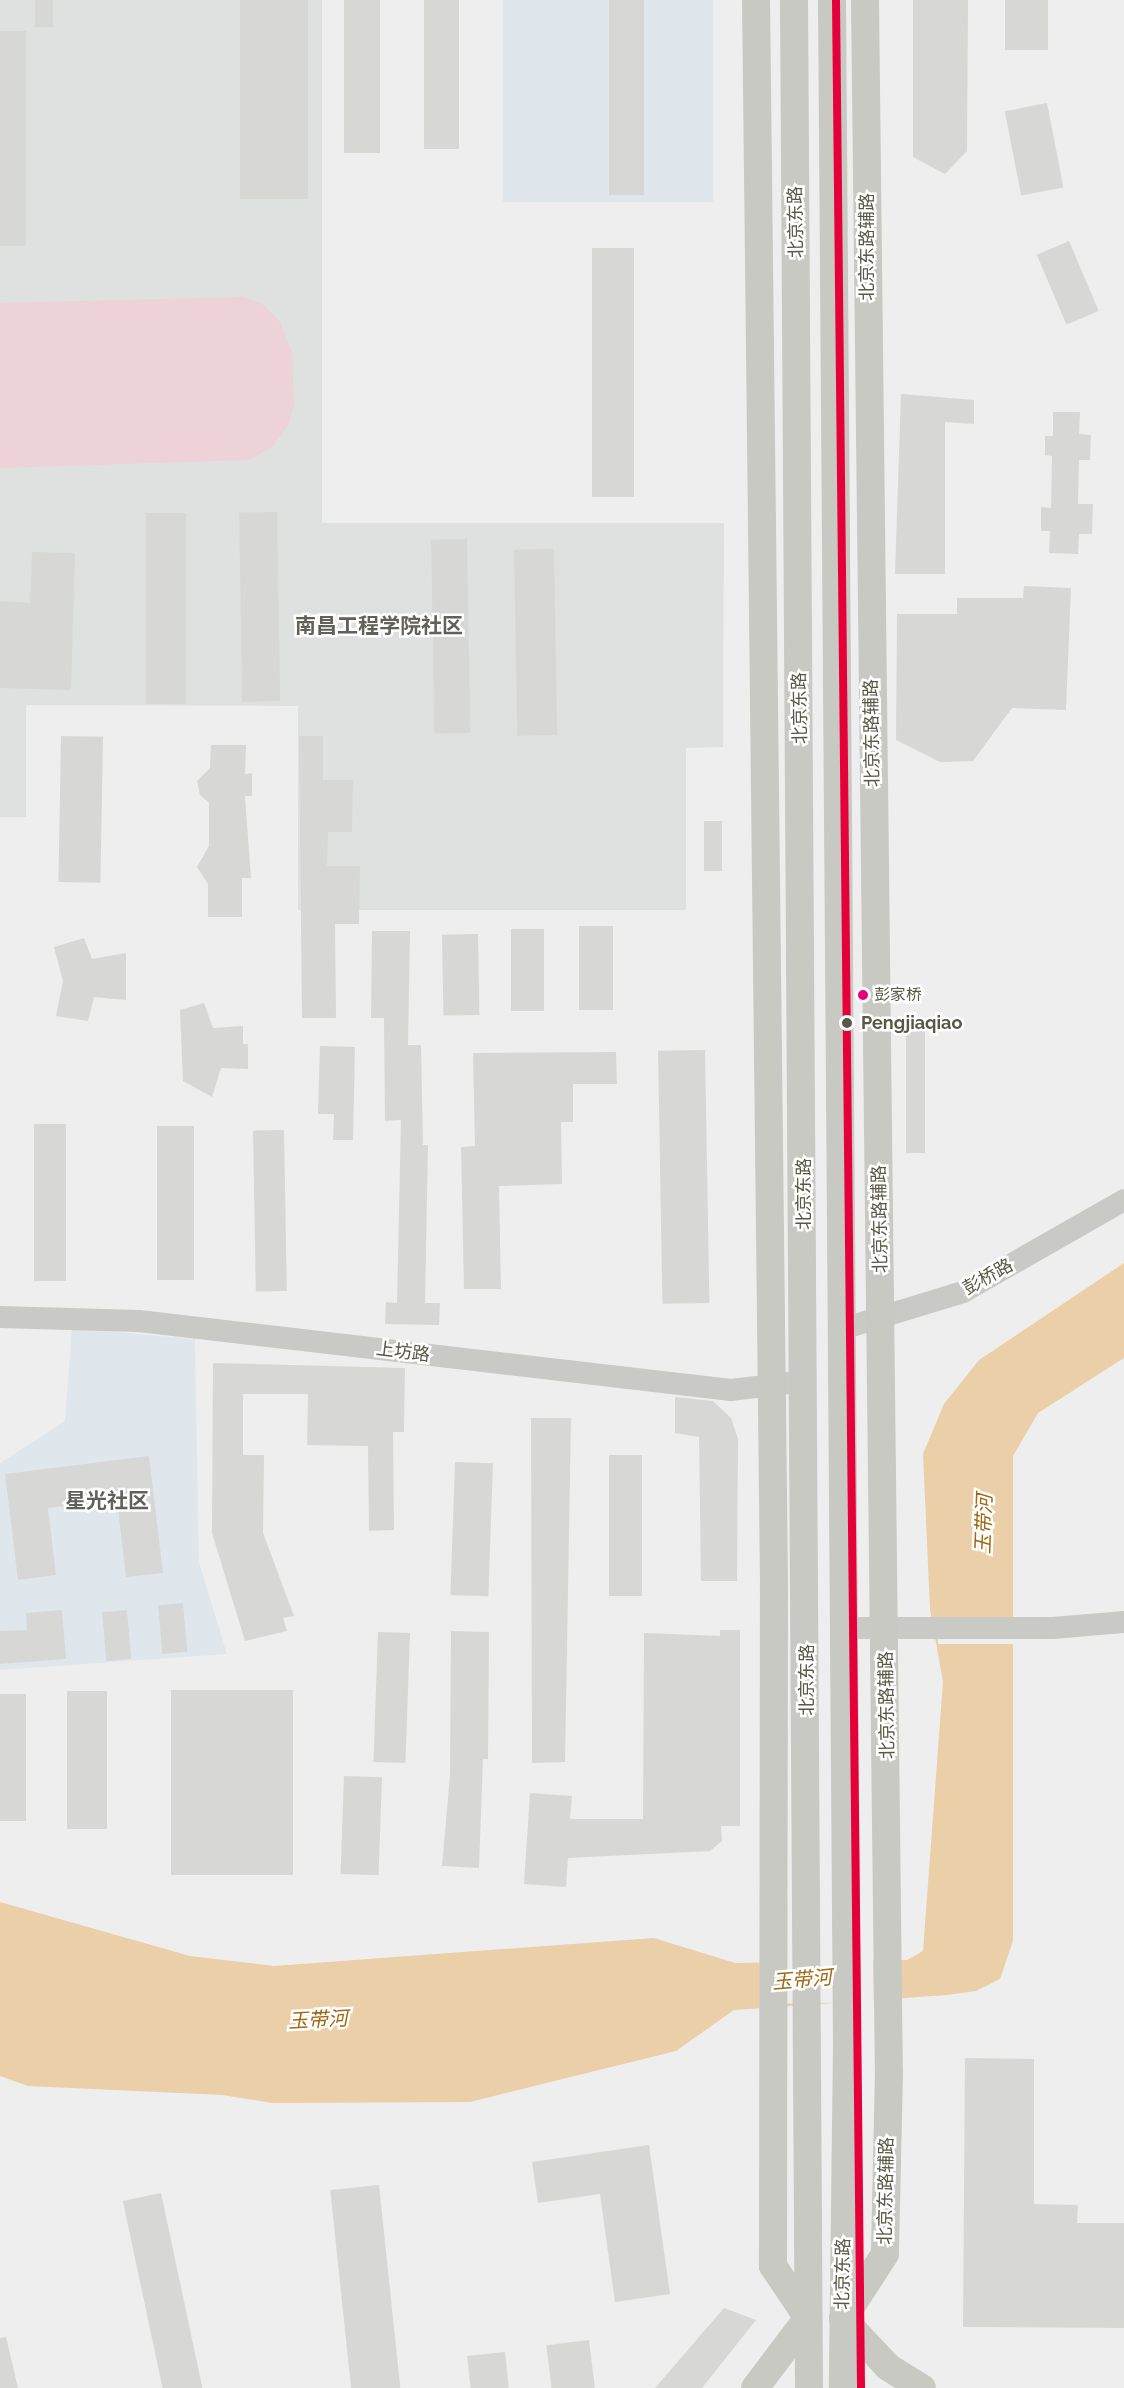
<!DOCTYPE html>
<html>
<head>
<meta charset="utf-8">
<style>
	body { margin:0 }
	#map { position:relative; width:1124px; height:2388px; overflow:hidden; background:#eee; font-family:Raleway,"Noto Sans SC",sans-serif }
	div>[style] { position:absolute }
	.education>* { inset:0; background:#dfe0e0 }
	.medical>* { inset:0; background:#dfe7ed; transform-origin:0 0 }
	.green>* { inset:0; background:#edd2d8 }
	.water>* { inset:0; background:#eacfa8 }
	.pier>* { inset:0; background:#eee; transform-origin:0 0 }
	.building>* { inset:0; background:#d7d7d6; transform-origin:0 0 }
	.minor>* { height:22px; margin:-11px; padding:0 11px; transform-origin:11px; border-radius:11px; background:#c9c9c5 }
	.major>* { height:28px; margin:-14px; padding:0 14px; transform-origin:14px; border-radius:14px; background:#c9c9c3 }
	.metro-1>* { height:8px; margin:-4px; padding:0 4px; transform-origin:4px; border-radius:4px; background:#e60039 }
	.dots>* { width:16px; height:16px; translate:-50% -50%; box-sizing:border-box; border:3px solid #fff; border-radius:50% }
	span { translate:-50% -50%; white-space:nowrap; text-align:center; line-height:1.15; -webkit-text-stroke:5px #fff; paint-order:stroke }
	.bus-label { font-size:16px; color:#595746 }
	.left { translate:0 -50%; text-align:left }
	.street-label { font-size:18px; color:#595746 }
	.stop-label { font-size:18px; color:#595746; font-weight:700 }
	.water-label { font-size:20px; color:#a06812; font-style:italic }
	.quarter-label { font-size:21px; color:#61615a; font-weight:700 }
</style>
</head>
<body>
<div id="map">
	<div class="education">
		<div style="clip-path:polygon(0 0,322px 0,322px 523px,724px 523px,723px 747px,686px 748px,686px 910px,298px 910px,298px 706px,26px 705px,26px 817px,0 817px)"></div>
	</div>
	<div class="medical">
		<div style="left:503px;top:0;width:210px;height:202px"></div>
		<div style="clip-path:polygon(72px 1328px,195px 1339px,199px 1562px,227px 1654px,0 1670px,0 1463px,65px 1421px)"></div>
	</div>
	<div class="green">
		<div style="clip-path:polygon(244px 297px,264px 305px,280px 322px,292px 352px,294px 406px,288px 426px,272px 447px,249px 460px,0 468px,0 303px)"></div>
	</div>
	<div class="water">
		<div style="clip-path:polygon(1124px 1263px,1124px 1358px,1038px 1413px,1013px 1456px,1013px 1941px,1000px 1979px,976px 1991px,947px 1995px,734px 2010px,676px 2051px,470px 2102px,272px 2103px,223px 2095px,28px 2086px,0 2076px,0 1902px,190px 1956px,274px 1966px,654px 1938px,735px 1963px,907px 1960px,923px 1951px,943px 1682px,930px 1609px,923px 1454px,944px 1404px,979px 1360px)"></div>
	</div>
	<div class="pier">
		<div style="left:938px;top:1617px;width:78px;height:27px"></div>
		<div style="left:873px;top:1958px;width:44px;height:89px;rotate:89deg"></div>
	</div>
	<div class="building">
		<div style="left:35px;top:0;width:18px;height:27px"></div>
		<div style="left:240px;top:0;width:68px;height:199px"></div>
		<div style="left:344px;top:0;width:36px;height:153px"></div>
		<div style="left:424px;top:0;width:35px;height:149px"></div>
		<div style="left:609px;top:0;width:35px;height:195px"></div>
		<div style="clip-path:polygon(913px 0,968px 0,967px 151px,945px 174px,913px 157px)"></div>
		<div style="left:1005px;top:0;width:43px;height:50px"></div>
		<div style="left:0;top:31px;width:26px;height:215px"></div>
		<div style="left:1047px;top:103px;width:86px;height:43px;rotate:79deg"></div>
		<div style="left:1069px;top:241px;width:76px;height:35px;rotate:67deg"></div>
		<div style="left:634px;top:248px;width:249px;height:42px;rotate:90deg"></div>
		<div style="clip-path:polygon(901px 394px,974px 400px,974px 424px,945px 422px,945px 574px,895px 574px)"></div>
		<div style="clip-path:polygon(1053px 412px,1080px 412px,1079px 434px,1091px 435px,1090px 460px,1079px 460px,1078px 504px,1093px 504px,1092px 534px,1079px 534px,1078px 554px,1049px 553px,1050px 531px,1041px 531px,1041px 507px,1051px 508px,1052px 456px,1045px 455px,1045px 436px,1053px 436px)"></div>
		<div style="left:277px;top:512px;width:189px;height:38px;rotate:89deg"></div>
		<div style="left:146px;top:513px;width:40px;height:191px"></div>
		<div style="left:467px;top:539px;width:194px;height:36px;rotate:89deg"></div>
		<div style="left:554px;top:549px;width:186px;height:40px;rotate:89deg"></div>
		<div style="clip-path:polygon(32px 552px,75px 553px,71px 690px,0 688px,0 601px,30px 603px)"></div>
		<div style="clip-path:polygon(1024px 586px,1071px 588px,1066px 710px,1012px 708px,973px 761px,940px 762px,896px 740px,897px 614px,957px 614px,957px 598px,1023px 598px)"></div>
		<div style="left:61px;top:736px;width:42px;height:146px;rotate:1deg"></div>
		<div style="clip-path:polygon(299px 736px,323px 736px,323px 780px,353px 780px,352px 832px,328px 832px,327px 866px,360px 866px,359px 924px,335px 924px,336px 1018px,302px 1018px)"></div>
		<div style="clip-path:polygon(211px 745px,246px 745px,245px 774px,252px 773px,252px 796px,245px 796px,251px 878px,242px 878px,242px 917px,208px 917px,208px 884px,197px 867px,209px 846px,209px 803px,200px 795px,197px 781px,210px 768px)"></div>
		<div style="left:704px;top:821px;width:18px;height:50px"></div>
		<div style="left:579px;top:926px;width:34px;height:84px"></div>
		<div style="left:511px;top:929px;width:33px;height:82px"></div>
		<div style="clip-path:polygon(372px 931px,410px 931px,408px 1045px,421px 1045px,423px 1145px,428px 1145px,425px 1303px,440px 1303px,439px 1325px,385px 1324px,386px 1302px,397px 1303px,401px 1120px,385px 1121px,384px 1018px,371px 1018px)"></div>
		<div style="left:478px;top:934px;width:81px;height:36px;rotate:89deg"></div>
		<div style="clip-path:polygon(84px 938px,92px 959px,126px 953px,126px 1000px,94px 997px,88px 1021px,56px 1016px,63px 981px,54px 947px)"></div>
		<div style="clip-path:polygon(204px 1003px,213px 1028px,243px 1026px,243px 1044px,248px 1044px,248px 1069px,221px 1068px,212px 1097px,183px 1081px,180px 1010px)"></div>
		<div style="left:906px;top:1028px;width:19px;height:125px"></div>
		<div style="clip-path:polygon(320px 1046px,355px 1047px,353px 1140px,333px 1140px,334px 1114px,318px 1114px)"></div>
		<div style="left:705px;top:1050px;width:253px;height:47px;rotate:89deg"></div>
		<div style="clip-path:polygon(616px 1052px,617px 1084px,573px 1084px,573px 1122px,561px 1122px,562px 1184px,499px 1186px,501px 1289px,464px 1289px,461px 1147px,475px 1146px,473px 1053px)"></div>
		<div style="left:34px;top:1124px;width:32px;height:157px"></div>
		<div style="left:157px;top:1126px;width:37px;height:154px"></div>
		<div style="left:284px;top:1130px;width:161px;height:31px;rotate:89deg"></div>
		<div style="clip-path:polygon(213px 1363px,405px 1368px,404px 1432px,393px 1432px,394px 1530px,369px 1531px,368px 1446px,307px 1445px,308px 1394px,243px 1394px,243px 1455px,264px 1455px,263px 1533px,294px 1616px,283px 1618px,287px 1631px,245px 1641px,212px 1533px)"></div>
		<div style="clip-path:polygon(675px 1397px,713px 1401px,731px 1418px,738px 1439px,737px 1581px,701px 1581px,699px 1437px,675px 1433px)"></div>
		<div style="clip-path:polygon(531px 1418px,571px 1418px,565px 1762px,532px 1763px)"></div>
		<div style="left:609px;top:1455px;width:33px;height:141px"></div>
		<div style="clip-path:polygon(149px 1456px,163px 1573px,126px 1577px,117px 1500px,48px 1508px,56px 1575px,18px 1580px,5px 1474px)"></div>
		<div style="left:455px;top:1462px;width:38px;height:133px;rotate:2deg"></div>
		<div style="left:183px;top:1603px;width:49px;height:25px;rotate:85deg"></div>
		<div style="clip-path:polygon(62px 1610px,66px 1659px,0 1664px,0 1631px,27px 1630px,26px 1613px)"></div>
		<div style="left:127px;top:1610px;width:49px;height:25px;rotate:85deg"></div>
		<div style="clip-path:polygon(720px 1630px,740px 1630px,740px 1826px,721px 1826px,722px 1841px,710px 1851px,568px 1858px,566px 1887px,524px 1884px,530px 1793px,572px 1796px,570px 1819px,643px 1819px,644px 1633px,720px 1636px)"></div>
		<div style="clip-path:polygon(451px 1631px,489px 1632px,488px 1759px,483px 1759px,479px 1868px,442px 1866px,450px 1775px)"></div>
		<div style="left:378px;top:1632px;width:32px;height:130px;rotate:2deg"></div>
		<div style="left:171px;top:1690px;width:122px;height:185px"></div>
		<div style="left:67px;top:1691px;width:40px;height:138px"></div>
		<div style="left:0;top:1694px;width:26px;height:127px"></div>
		<div style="left:344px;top:1776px;width:38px;height:98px;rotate:2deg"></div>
		<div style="clip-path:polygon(965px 2058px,1034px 2059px,1034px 2204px,1078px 2205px,1077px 2223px,1124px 2223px,1124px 2328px,963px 2327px)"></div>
		<div style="clip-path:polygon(649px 2145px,670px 2294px,615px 2302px,600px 2194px,538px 2203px,532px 2162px)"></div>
		<div style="left:379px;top:2185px;width:204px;height:49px;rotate:84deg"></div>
		<div style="left:161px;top:2193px;width:199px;height:39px;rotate:78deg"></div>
		<div style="clip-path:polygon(724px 2308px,756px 2320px,702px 2388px,655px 2388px)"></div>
		<div style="clip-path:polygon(6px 2337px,18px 2388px,0 2388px,0 2338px)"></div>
		<div style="left:589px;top:2340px;width:48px;height:43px;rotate:83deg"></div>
		<div style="left:505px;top:2352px;width:36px;height:38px;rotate:84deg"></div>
	</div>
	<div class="minor">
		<div style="left:0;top:1317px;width:139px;rotate:1.6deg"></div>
		<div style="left:139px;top:1321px;width:596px;rotate:6.65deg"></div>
		<div style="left:731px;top:1390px;width:75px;rotate:-6.9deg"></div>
		<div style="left:842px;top:1329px;width:127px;rotate:-17deg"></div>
		<div style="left:963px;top:1292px;width:185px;rotate:-29.7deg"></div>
		<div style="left:844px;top:1628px;width:209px"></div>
		<div style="left:1053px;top:1628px;width:71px;rotate:-4.8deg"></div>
	</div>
	<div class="major">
		<div style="left:794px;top:0;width:2388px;rotate:89.64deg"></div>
		<div style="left:832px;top:0;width:2044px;rotate:89.58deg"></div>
		<div style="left:847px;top:2044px;width:344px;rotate:90.7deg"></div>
		<div style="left:865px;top:0;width:2073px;rotate:89.34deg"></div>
		<div style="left:889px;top:2073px;width:181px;rotate:91.3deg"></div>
		<div style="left:885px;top:2254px;width:77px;rotate:122.9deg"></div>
		<div style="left:843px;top:2319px;width:66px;rotate:46.8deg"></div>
		<div style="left:888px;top:2367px;width:40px;rotate:32deg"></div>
		<div style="left:755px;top:2388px;width:88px;rotate:-52.9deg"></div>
		<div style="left:808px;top:2318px;width:63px;rotate:-123.9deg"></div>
		<div style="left:773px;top:2266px;width:682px;rotate:-89.92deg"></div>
		<div style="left:774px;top:1584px;width:1584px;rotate:-90.65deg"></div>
	</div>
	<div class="metro-1">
		<div style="left:836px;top:0;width:2388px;rotate:89.4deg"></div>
	</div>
	<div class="dots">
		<div style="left:863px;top:995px;background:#e5007d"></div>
		<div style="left:847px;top:1023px;background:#595746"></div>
	</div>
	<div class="bus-label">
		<span class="left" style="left:874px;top:995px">彭家桥</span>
	</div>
	<div class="street-label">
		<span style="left:796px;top:222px;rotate:-91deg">北京东路</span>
		<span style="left:867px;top:247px;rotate:-90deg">北京东路辅路</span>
		<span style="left:800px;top:708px;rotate:-91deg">北京东路</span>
		<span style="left:872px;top:733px;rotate:-91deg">北京东路辅路</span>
		<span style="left:804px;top:1194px;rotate:-90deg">北京东路</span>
		<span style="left:880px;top:1219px;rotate:-91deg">北京东路辅路</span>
		<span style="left:988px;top:1277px;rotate:-29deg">彭桥路</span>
		<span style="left:403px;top:1352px;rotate:7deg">上坊路</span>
		<span style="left:807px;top:1680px;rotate:-90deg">北京东路</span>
		<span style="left:887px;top:1705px;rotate:-91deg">北京东路辅路</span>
		<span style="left:886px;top:2191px;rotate:-89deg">北京东路辅路</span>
		<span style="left:843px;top:2274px;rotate:-89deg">北京东路</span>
	</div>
	<div class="stop-label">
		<span class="left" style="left:861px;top:1023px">Pengjiaqiao</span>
	</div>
	<div class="water-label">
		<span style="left:984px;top:1524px;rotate:-88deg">玉带河</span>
		<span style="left:802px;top:1980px;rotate:-5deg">玉带河</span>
		<span style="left:318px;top:2020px;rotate:-3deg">玉带河</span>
	</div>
	<div class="quarter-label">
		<span style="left:379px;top:626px">南昌工程学院社区</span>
		<span style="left:107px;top:1501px">星光社区</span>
	</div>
</div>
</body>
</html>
